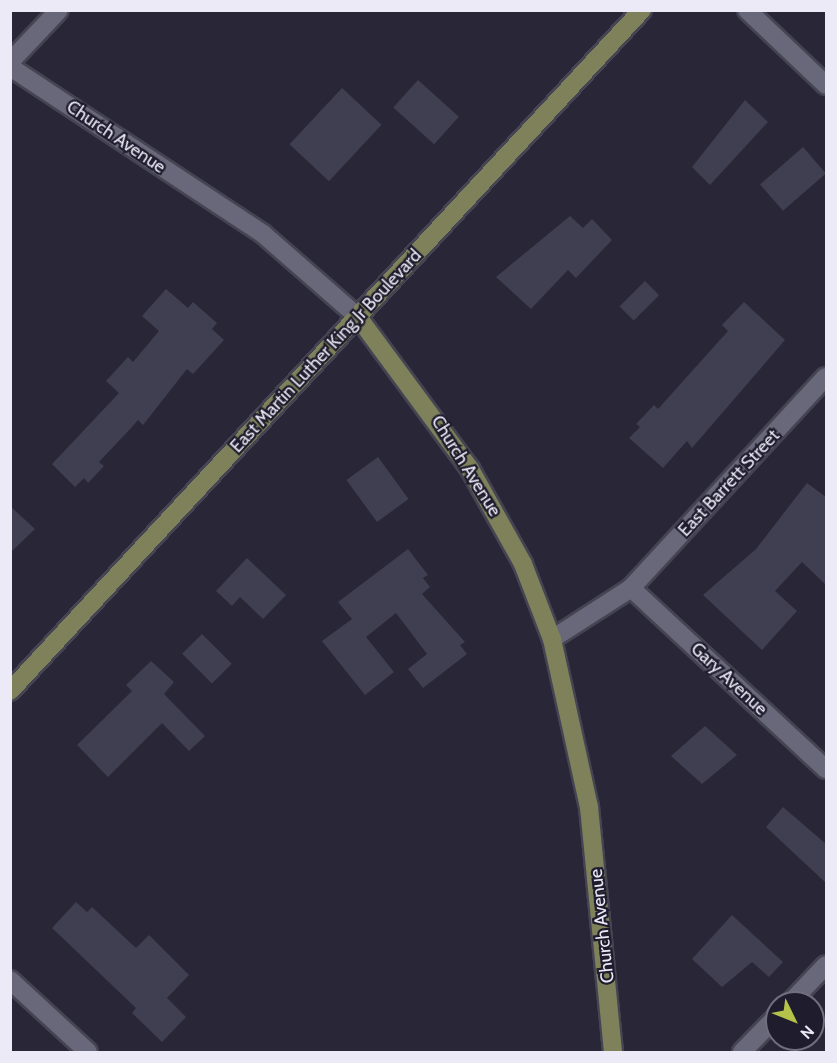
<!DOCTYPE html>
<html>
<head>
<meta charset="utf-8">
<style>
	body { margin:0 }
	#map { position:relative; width:837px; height:1063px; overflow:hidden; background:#282637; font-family:Cabin,sans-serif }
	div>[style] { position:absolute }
	.building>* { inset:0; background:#403e51; transform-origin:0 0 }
	.roads { filter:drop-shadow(2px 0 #454452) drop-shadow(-2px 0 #454452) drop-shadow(0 2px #454452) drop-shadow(0 -2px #454452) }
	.street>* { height:18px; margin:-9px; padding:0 9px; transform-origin:9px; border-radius:9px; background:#69677a }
	.secondary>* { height:18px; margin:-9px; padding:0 9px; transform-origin:9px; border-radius:9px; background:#7e815a }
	span { translate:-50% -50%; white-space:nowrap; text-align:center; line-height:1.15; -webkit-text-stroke:4.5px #1f1c2d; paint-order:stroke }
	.street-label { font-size:18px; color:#ebeaf6 }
	.frame { position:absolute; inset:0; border:12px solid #ebeaf6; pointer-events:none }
	.north { position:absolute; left:765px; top:991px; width:60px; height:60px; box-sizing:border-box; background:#1f1c2d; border:2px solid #716e7d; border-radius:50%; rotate:133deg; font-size:16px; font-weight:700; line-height:24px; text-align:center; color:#ebeaf6 }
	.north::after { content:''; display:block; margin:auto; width:21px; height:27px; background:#b5c249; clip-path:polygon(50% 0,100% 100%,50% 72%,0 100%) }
</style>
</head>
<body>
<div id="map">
	<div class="building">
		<div style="left:418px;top:80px;width:55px;height:37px;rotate:42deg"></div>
		<div style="left:342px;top:88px;width:54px;height:77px;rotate:43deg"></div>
		<div style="clip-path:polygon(745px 100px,768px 122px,710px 185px,692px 167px)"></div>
		<div style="left:803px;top:147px;width:35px;height:57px;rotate:49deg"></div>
		<div style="clip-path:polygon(570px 216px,583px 228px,592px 219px,612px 240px,576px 278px,568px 270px,531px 309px,496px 277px)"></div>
		<div style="left:645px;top:281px;width:20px;height:36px;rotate:45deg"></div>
		<div style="clip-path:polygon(166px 289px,188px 308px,193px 302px,217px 323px,212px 329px,224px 340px,193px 374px,187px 369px,143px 425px,138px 420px,131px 428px,99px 462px,104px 466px,88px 483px,84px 478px,75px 487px,52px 464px,119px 393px,106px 381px,128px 357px,133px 362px,159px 331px,142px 316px)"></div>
		<div style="clip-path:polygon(744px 302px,785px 340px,692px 448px,687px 441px,663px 468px,629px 438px,640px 427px,636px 424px,654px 405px,658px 409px,728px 331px,722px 325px)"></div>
		<div style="left:378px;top:457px;width:52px;height:39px;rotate:54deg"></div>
		<div style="clip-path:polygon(807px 483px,826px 497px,826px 585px,802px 562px,775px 591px,797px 611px,762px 650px,703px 595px,756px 549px)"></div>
		<div style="clip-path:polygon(10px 506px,35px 529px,10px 553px)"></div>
		<div style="clip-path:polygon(408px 549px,428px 575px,423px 578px,430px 587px,422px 594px,465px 642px,460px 645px,467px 654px,423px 688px,408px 669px,427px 654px,396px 613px,366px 637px,394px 672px,365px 695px,322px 641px,352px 619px,338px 602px)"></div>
		<div style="clip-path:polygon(247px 558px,286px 595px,263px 619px,240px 597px,232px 606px,216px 591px)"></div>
		<div style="left:202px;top:634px;width:42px;height:28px;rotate:45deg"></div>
		<div style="clip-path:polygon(151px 661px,174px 682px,164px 694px,205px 736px,189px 751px,162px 723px,108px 777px,77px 745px,132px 691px,126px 685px)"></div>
		<div style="clip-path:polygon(705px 726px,737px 755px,702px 784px,671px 756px)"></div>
		<div style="clip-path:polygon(783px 807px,826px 844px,826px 883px,766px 827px)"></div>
		<div style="clip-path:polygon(76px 902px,87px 912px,92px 907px,136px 948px,149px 935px,189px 975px,167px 998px,186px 1017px,162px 1042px,132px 1013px,136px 1008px,52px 928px)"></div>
		<div style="clip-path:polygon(732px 915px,783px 962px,769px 977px,752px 962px,722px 987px,692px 959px)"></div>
	</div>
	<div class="roads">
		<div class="street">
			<div style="left:747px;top:10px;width:109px;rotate:43.5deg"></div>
			<div style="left:10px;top:62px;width:71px;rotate:-46.7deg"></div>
			<div style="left:10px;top:67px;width:303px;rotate:33.4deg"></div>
			<div style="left:263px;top:234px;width:126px;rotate:41.1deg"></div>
			<div style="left:631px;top:588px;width:266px;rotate:42.9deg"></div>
			<div style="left:552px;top:639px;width:94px;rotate:-32.8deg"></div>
			<div style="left:631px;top:588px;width:287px;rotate:-47.3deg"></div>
			<div style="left:10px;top:980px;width:106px;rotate:42.7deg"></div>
			<div style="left:790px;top:1003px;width:52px;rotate:-46.5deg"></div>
			<div style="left:742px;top:1052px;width:50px;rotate:-45.8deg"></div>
		</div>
		<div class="secondary">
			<div style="left:358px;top:317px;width:189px;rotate:53.6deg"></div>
			<div style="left:470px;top:469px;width:109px;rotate:60.8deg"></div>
			<div style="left:523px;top:564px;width:80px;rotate:68.9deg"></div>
			<div style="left:552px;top:639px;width:172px;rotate:77.6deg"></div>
			<div style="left:589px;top:807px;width:246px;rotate:84.4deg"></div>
			<div style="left:10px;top:691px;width:929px;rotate:-47.14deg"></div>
		</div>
	</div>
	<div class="street-label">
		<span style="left:116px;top:137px;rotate:34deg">Church Avenue</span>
		<span style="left:326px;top:351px;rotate:-47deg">East Martin Luther King Jr Boulevard</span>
		<span style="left:466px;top:466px;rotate:58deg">Church Avenue</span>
		<span style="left:729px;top:483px;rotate:-47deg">East Barrett Street</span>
		<span style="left:729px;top:679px;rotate:43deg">Gary Avenue</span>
		<span style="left:602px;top:926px;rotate:-96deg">Church Avenue</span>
	</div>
	<div class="frame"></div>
	<div class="north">N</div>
</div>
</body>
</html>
